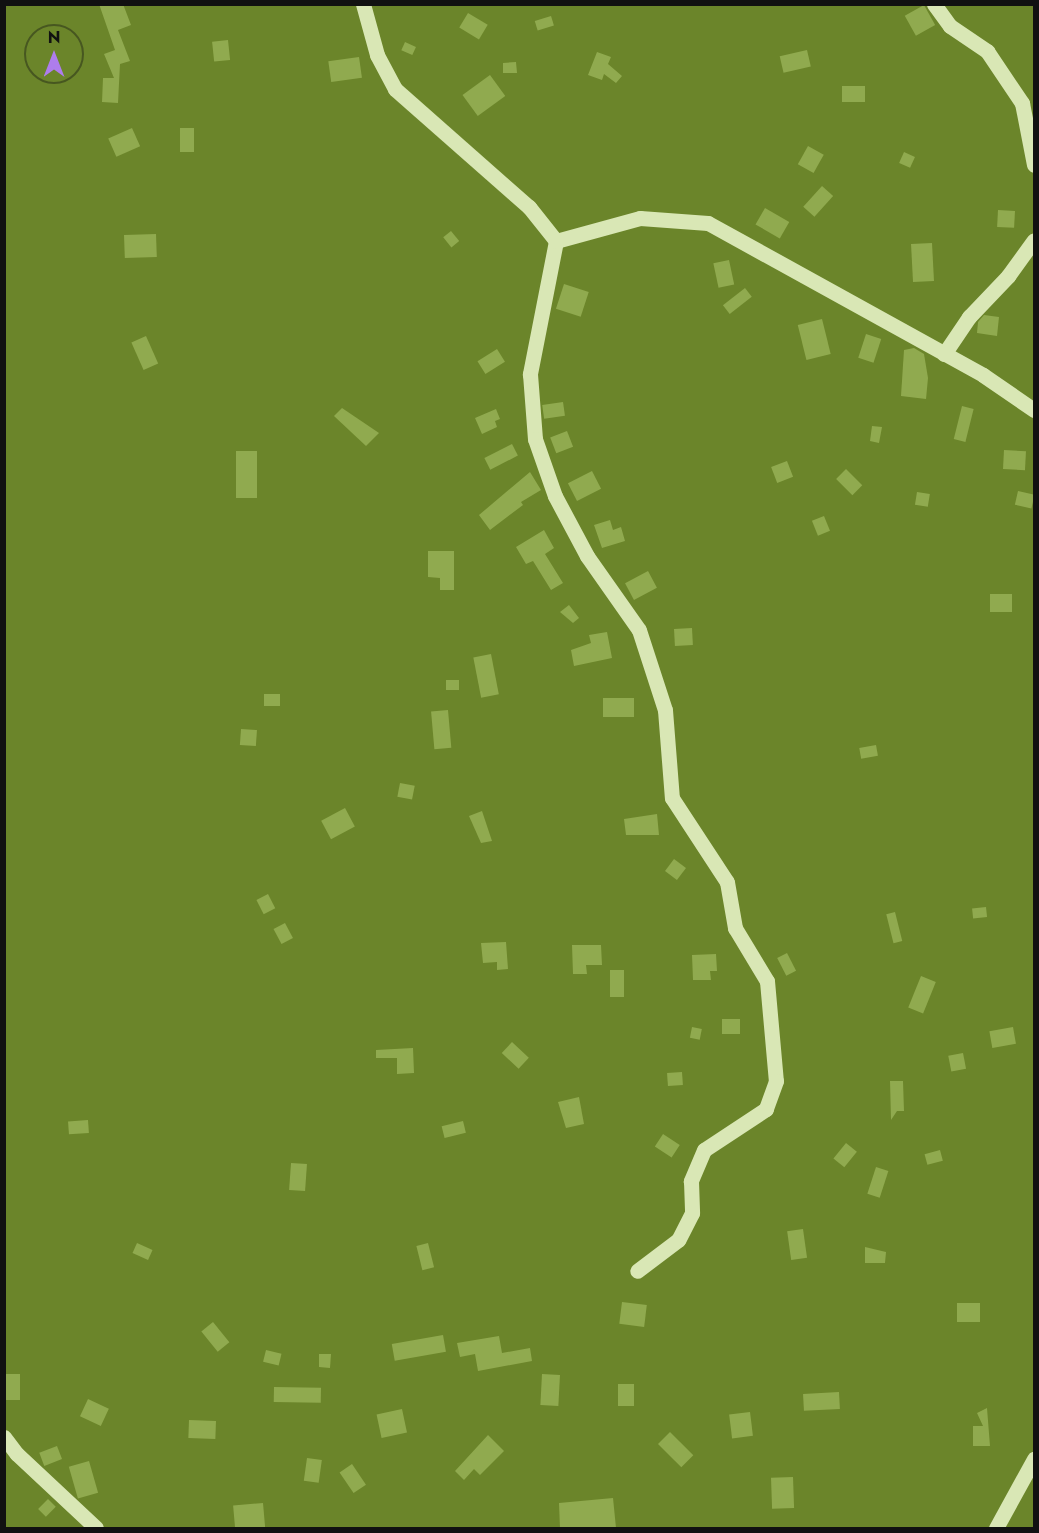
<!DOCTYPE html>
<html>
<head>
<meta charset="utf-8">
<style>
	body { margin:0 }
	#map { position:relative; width:1039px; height:1533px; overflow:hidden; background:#6b852a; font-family:Jost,sans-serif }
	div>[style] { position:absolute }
	.building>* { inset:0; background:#90aa4f; transform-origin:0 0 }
	.street>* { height:15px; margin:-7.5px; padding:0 7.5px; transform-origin:7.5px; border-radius:7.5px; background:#d9e7b5 }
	span { translate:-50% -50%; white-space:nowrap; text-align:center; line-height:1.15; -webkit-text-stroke:4.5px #6b852a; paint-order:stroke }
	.frame { position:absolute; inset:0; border:6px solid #111; pointer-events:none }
	.north { position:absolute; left:24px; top:24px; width:60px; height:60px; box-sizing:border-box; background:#6b852a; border:2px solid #475720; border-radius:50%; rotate:0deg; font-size:16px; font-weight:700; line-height:24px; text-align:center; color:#111 }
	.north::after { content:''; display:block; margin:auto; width:21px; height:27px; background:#ae7ded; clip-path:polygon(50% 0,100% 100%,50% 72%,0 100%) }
</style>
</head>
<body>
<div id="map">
	<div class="building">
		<div style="clip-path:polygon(99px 4px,123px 4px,131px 25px,118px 30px,130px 61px,120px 64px,118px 103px,102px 102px,103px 78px,114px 78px,104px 54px,115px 50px)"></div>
		<div style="left:924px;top:5px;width:23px;height:22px;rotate:61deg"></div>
		<div style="left:468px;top:13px;width:23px;height:17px;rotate:31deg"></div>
		<div style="left:551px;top:16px;width:10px;height:17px;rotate:73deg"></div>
		<div style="left:228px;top:40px;width:20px;height:16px;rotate:84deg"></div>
		<div style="left:405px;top:42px;width:12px;height:9px;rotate:24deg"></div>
		<div style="left:807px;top:50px;width:17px;height:28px;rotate:77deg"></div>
		<div style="clip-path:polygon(597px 52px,611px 57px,608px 64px,622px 76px,616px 83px,604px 74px,602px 80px,588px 75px)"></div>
		<div style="left:359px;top:57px;width:21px;height:31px;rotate:82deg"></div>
		<div style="clip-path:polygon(516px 62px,517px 73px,503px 73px,503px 63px)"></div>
		<div style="left:490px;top:75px;width:26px;height:34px;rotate:54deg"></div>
		<div style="left:865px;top:86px;width:16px;height:23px;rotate:90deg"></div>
		<div style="left:132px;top:128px;width:20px;height:26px;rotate:66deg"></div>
		<div style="left:180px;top:128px;width:14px;height:24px"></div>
		<div style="left:808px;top:146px;width:18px;height:21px;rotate:29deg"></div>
		<div style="left:904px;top:152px;width:12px;height:12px;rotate:24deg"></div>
		<div style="left:822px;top:186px;width:15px;height:28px;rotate:42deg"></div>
		<div style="left:765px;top:208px;width:28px;height:19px;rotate:30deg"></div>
		<div style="left:998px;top:210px;width:17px;height:17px;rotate:3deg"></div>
		<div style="left:451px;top:231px;width:13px;height:10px;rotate:51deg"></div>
		<div style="left:156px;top:234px;width:23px;height:32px;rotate:88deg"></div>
		<div style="left:932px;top:243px;width:38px;height:21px;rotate:87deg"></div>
		<div style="left:729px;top:260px;width:25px;height:16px;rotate:78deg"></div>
		<div style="left:564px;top:284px;width:26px;height:26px;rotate:18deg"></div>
		<div style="left:745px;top:288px;width:11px;height:28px;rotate:52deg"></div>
		<div style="clip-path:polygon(984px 315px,999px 317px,997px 336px,977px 333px,978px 322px)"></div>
		<div style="left:822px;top:319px;width:36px;height:25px;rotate:76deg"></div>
		<div style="left:866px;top:334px;width:16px;height:25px;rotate:18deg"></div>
		<div style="left:146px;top:336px;width:30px;height:16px;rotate:66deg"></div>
		<div style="clip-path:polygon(914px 348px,924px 354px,928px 378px,926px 399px,901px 396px,904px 350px)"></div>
		<div style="left:497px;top:349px;width:15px;height:23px;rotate:58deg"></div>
		<div style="left:563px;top:402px;width:14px;height:21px;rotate:82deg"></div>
		<div style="left:962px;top:406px;width:12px;height:34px;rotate:14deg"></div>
		<div style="clip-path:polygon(342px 408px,379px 433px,366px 446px,334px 416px)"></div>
		<div style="clip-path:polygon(496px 409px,500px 419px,495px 421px,497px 427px,482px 434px,475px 418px)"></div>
		<div style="clip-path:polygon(872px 426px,882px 427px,879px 443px,870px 441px)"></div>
		<div style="left:567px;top:431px;width:17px;height:18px;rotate:69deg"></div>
		<div style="left:512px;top:444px;width:13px;height:31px;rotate:63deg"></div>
		<div style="left:1004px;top:450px;width:22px;height:19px;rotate:3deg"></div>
		<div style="left:236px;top:451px;width:21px;height:47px"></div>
		<div style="left:787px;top:461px;width:17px;height:17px;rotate:69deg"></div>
		<div style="left:846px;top:469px;width:23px;height:14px;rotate:45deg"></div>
		<div style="left:592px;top:471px;width:20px;height:27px;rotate:63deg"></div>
		<div style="clip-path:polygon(530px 472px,541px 490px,521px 502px,523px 505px,490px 530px,479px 515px)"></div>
		<div style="left:1018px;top:491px;width:17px;height:14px;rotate:13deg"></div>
		<div style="left:917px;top:492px;width:13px;height:13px;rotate:9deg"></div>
		<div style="left:824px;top:516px;width:16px;height:13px;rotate:68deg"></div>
		<div style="clip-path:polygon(610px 520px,613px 530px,621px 527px,625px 541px,602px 548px,594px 525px)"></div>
		<div style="clip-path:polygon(544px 530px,554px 548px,545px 554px,563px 583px,551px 590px,533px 561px,526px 564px,516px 547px)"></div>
		<div style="clip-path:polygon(428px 551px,454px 551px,454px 590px,440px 590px,440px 578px,428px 577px)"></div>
		<div style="left:648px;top:571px;width:19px;height:26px;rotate:62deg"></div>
		<div style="left:990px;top:594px;width:22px;height:18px"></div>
		<div style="clip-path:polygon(569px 605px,579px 618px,573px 623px,560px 612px)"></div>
		<div style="left:692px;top:628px;width:17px;height:18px;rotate:87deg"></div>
		<div style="clip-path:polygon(607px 632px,612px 658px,574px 666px,571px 650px,591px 643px,589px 635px)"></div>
		<div style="left:491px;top:654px;width:41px;height:18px;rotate:79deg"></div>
		<div style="left:446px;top:680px;width:13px;height:10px"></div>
		<div style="left:264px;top:694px;width:16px;height:12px"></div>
		<div style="left:603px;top:698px;width:31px;height:19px"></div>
		<div style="left:448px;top:710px;width:38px;height:17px;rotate:85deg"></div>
		<div style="left:241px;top:729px;width:16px;height:16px;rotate:4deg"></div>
		<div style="left:876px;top:745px;width:11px;height:17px;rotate:80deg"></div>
		<div style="left:400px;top:783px;width:15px;height:14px;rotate:11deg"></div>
		<div style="left:345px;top:808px;width:21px;height:27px;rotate:62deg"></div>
		<div style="clip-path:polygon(482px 811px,492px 841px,481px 843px,469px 816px)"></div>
		<div style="clip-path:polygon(657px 814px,659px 835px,626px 835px,624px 819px)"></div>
		<div style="left:674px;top:859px;width:15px;height:15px;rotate:37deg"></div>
		<div style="left:268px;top:894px;width:16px;height:13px;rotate:63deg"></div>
		<div style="left:986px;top:907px;width:10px;height:14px;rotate:84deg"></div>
		<div style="left:895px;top:912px;width:30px;height:9px;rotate:76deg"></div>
		<div style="left:285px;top:923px;width:17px;height:13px;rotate:62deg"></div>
		<div style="clip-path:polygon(506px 942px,508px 969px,497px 970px,497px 962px,483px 963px,481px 943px)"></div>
		<div style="clip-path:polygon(572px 945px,601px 945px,602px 965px,586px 965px,587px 974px,573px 974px)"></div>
		<div style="left:787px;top:953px;width:20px;height:11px;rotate:63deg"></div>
		<div style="clip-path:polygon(716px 954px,717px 971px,710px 971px,711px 980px,693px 980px,692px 955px)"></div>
		<div style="left:610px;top:970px;width:14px;height:27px"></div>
		<div style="left:921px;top:976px;width:16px;height:34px;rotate:22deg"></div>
		<div style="left:722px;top:1019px;width:18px;height:15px"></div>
		<div style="left:692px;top:1027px;width:10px;height:11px;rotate:11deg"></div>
		<div style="left:1013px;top:1027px;width:17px;height:24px;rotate:80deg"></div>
		<div style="left:512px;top:1042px;width:23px;height:15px;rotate:43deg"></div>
		<div style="clip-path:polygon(413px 1048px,414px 1073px,397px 1074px,397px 1058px,376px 1058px,376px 1050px)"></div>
		<div style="left:963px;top:1053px;width:16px;height:15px;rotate:79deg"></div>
		<div style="left:682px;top:1072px;width:13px;height:15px;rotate:86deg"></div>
		<div style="clip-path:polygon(890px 1081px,903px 1081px,904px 1111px,897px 1111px,891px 1120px)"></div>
		<div style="clip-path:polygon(579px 1097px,584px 1124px,566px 1128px,558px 1102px)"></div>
		<div style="left:88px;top:1120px;width:13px;height:20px;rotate:86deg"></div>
		<div style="left:463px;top:1121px;width:12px;height:22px;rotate:76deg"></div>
		<div style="left:663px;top:1134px;width:20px;height:15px;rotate:33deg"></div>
		<div style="left:846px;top:1143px;width:14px;height:20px;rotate:39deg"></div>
		<div style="left:940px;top:1150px;width:11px;height:16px;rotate:75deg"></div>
		<div style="left:291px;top:1163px;width:16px;height:27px;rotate:4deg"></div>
		<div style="left:876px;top:1167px;width:13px;height:28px;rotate:18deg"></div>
		<div style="left:803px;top:1229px;width:29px;height:16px;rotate:82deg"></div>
		<div style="left:137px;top:1243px;width:17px;height:11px;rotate:24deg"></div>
		<div style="left:428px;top:1243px;width:25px;height:12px;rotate:76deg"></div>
		<div style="clip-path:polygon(865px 1247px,886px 1252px,885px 1263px,865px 1263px)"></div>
		<div style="left:622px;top:1302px;width:25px;height:22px;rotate:7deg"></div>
		<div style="left:957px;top:1303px;width:23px;height:19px"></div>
		<div style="left:213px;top:1322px;width:26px;height:15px;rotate:51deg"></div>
		<div style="left:443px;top:1335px;width:17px;height:52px;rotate:80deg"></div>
		<div style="clip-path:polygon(499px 1336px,502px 1353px,530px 1348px,532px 1361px,478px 1371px,475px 1354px,460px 1357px,457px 1343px)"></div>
		<div style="left:266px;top:1350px;width:16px;height:12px;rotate:14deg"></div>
		<div style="clip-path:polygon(319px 1354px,331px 1354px,330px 1368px,319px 1367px)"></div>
		<div style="left:4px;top:1374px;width:16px;height:26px"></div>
		<div style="left:542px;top:1374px;width:18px;height:31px;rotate:3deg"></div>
		<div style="left:618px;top:1384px;width:16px;height:22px"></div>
		<div style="left:274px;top:1387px;width:47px;height:15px;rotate:1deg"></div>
		<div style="left:839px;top:1392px;width:17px;height:36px;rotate:87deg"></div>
		<div style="left:88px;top:1399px;width:23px;height:19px;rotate:25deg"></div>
		<div style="clip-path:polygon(987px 1408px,990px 1446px,973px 1446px,973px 1426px,983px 1426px,977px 1413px)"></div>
		<div style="left:402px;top:1409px;width:24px;height:26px;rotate:78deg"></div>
		<div style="left:750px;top:1412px;width:24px;height:21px;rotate:83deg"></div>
		<div style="left:189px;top:1420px;width:27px;height:18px;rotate:2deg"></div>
		<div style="left:670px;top:1432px;width:33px;height:17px;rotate:45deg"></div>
		<div style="clip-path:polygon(488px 1435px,504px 1451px,480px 1475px,474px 1469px,464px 1480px,455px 1471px)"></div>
		<div style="left:57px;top:1446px;width:14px;height:19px;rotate:69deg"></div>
		<div style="left:307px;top:1458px;width:15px;height:23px;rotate:8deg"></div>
		<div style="left:89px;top:1461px;width:33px;height:21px;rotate:74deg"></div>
		<div style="left:352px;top:1464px;width:25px;height:15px;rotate:56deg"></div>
		<div style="left:793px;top:1477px;width:31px;height:22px;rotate:88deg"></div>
		<div style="clip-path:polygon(613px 1498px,616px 1528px,560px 1528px,559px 1503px)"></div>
		<div style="left:48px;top:1499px;width:11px;height:14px;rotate:45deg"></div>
		<div style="left:263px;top:1503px;width:25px;height:30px;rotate:85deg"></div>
	</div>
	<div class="street">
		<div style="left:363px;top:4px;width:53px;rotate:74.6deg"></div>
		<div style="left:377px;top:55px;width:38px;rotate:62deg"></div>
		<div style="left:395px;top:89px;width:179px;rotate:41.4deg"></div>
		<div style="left:529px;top:207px;width:43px;rotate:51.5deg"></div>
		<div style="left:556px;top:241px;width:136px;rotate:101.1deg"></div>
		<div style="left:530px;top:374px;width:65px;rotate:85.6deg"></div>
		<div style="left:535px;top:439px;width:60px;rotate:70.7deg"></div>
		<div style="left:555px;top:496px;width:68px;rotate:61.9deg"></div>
		<div style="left:587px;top:556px;width:90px;rotate:54.9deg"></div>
		<div style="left:639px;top:630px;width:84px;rotate:72deg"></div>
		<div style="left:665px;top:710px;width:88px;rotate:85.5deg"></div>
		<div style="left:672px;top:798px;width:100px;rotate:56.8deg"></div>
		<div style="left:727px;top:882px;width:47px;rotate:80.1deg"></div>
		<div style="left:735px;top:928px;width:62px;rotate:58.9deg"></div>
		<div style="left:767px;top:981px;width:100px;rotate:84.9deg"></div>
		<div style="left:776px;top:1081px;width:30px;rotate:110deg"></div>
		<div style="left:766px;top:1109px;width:74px;rotate:146.5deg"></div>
		<div style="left:704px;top:1150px;width:34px;rotate:113deg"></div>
		<div style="left:691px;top:1181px;width:32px;rotate:88deg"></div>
		<div style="left:692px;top:1213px;width:30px;rotate:117deg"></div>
		<div style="left:678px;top:1240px;width:51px;rotate:142.9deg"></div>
		<div style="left:934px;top:4px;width:27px;rotate:54deg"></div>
		<div style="left:950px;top:26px;width:45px;rotate:34deg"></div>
		<div style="left:987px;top:51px;width:63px;rotate:56.1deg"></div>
		<div style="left:1022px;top:103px;width:63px;rotate:79deg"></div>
		<div style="left:556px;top:241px;width:87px;rotate:-15.3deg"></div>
		<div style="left:640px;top:218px;width:68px;rotate:4.2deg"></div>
		<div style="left:708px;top:223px;width:314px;rotate:28.9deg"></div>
		<div style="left:983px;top:375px;width:62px;rotate:34.5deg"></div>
		<div style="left:944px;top:354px;width:45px;rotate:-56deg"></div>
		<div style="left:969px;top:317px;width:57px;rotate:-46.4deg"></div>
		<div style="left:1008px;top:276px;width:44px;rotate:-54.2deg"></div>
		<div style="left:4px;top:1437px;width:21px;rotate:53deg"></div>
		<div style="left:17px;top:1454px;width:108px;rotate:43.1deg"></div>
		<div style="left:996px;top:1528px;width:79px;rotate:-61.2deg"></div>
	</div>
	<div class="frame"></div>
	<div class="north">N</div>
</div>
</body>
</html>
